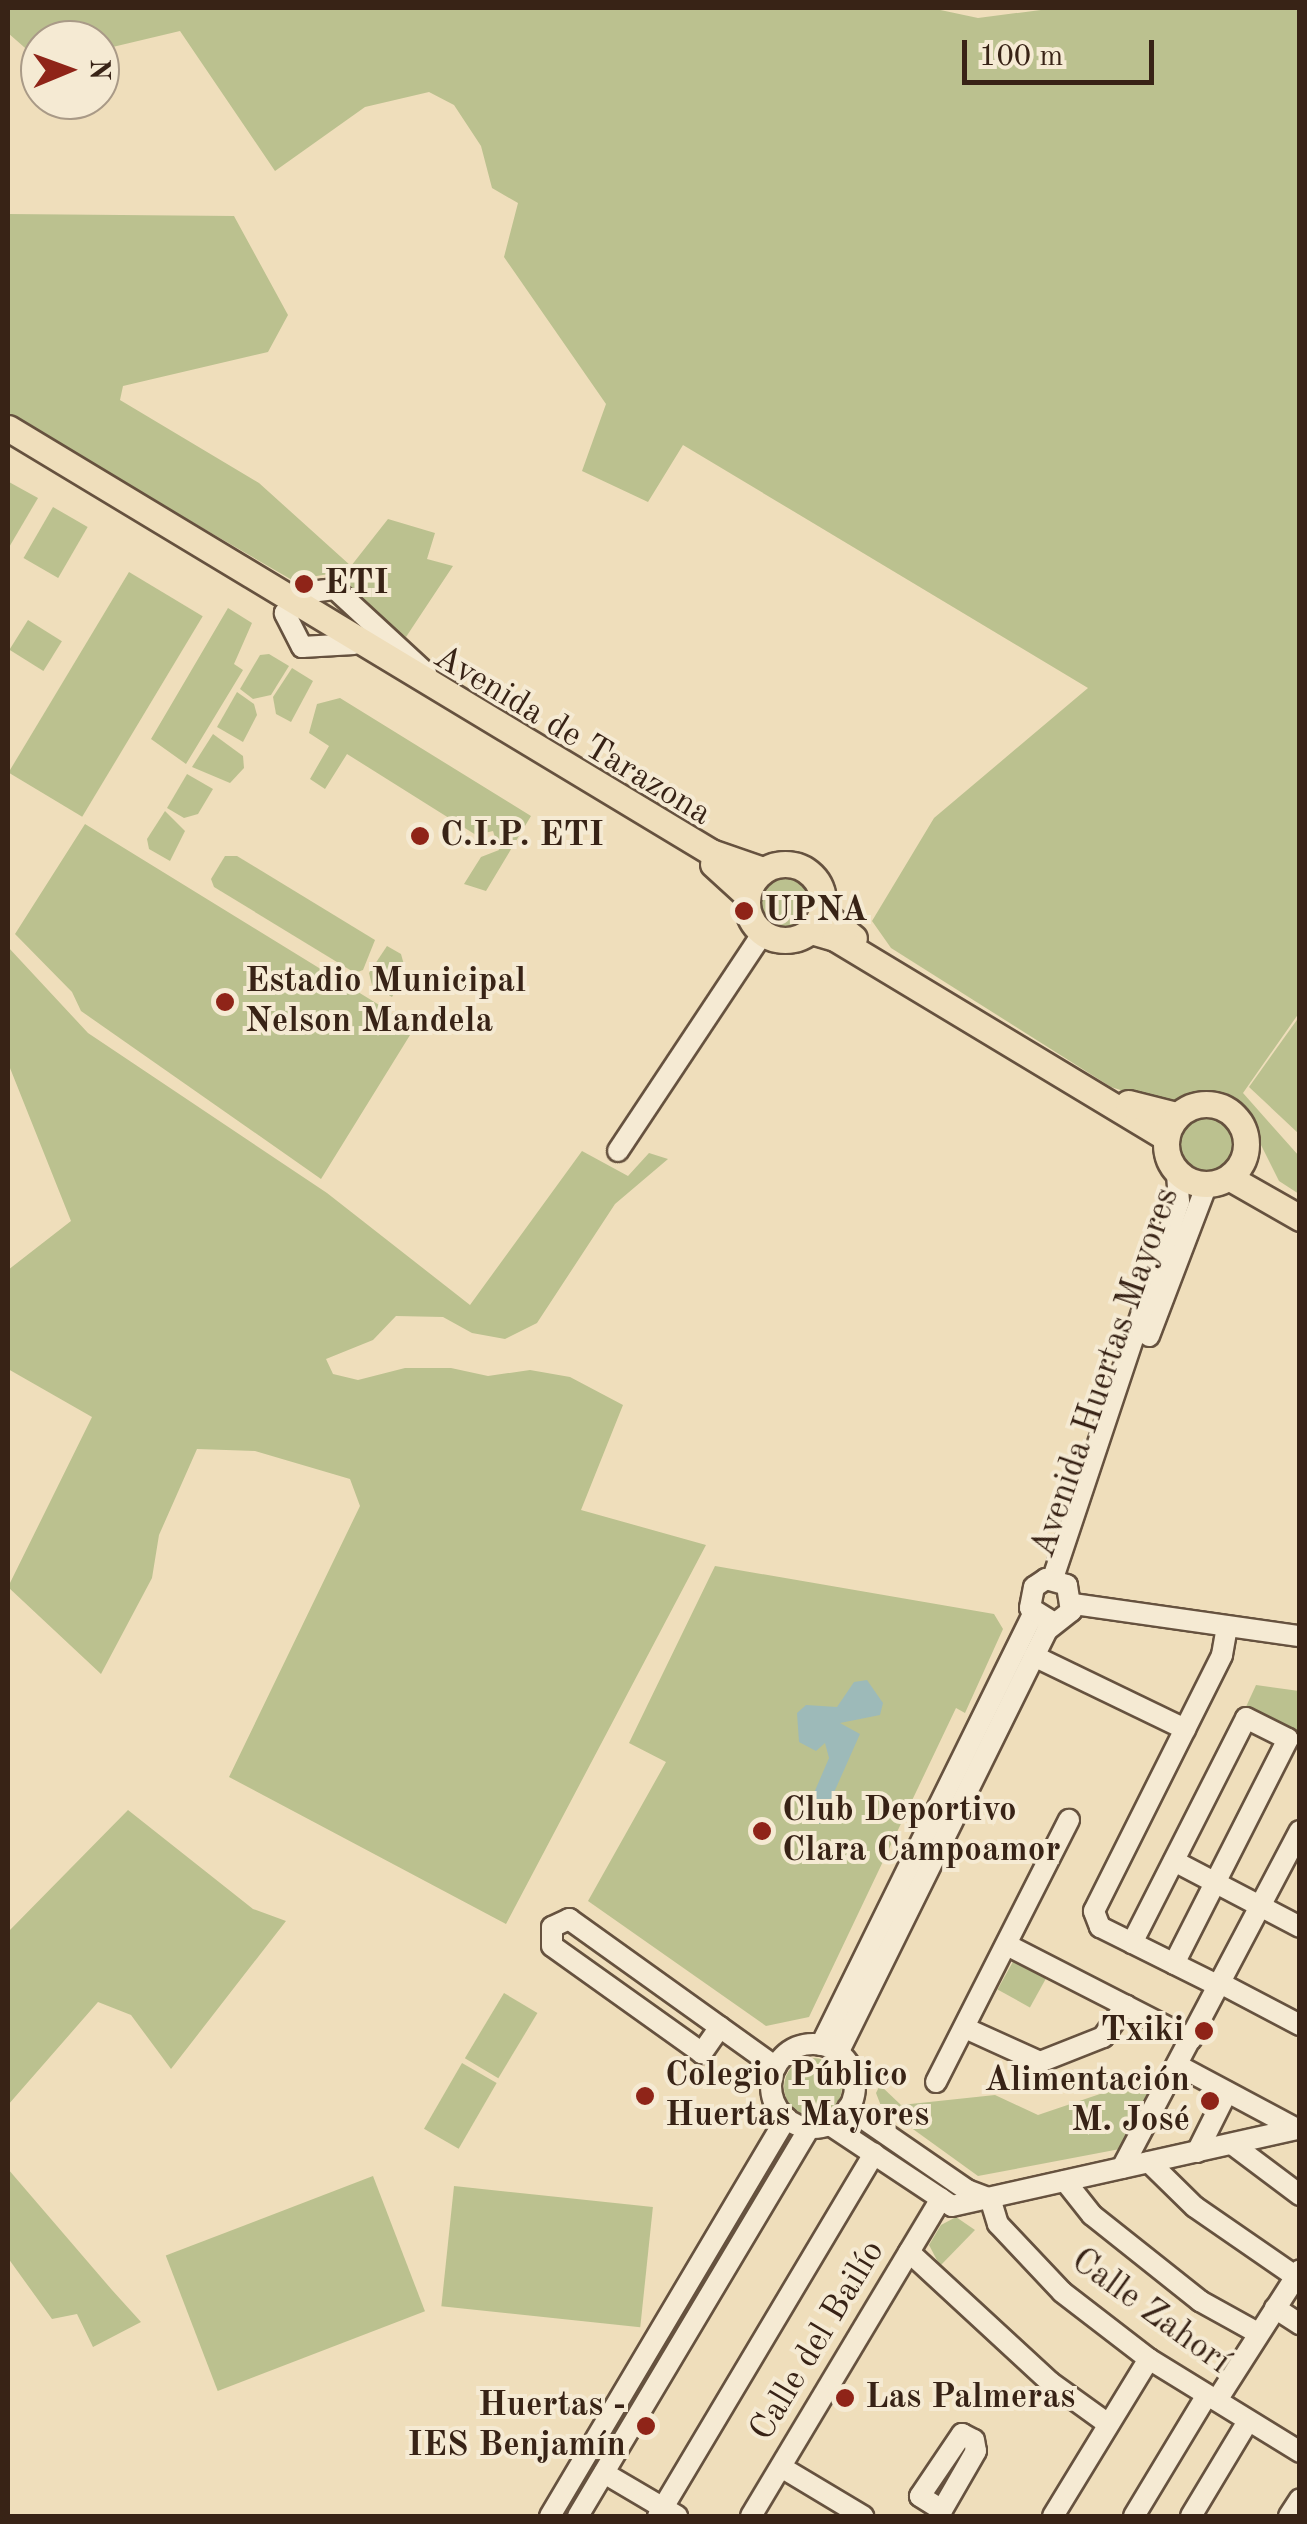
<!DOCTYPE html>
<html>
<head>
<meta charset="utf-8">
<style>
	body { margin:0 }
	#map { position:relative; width:1307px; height:2524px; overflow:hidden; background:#efdebb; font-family:"Old Standard TT",serif }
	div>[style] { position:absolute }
	.green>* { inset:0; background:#bbc18f; transform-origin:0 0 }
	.round { border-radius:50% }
	.water>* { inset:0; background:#9dbab9 }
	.roads { filter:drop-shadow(2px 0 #66523f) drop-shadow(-2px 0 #66523f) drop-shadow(0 2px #66523f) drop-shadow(0 -2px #66523f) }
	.minor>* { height:20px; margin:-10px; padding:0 10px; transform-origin:10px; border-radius:10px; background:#f5ead3 }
	.minor>.ring { margin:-10px; padding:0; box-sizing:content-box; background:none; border:20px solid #f5ead3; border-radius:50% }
	.major>* { height:25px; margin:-12.5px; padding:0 12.5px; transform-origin:12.5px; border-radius:12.5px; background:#efdebb }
	.major>.ring { margin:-12.5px; padding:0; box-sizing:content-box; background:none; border:25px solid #efdebb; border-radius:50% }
	.dots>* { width:28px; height:28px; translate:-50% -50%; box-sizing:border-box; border:5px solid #f5ead3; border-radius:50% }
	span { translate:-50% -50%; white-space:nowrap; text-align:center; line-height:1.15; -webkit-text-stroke:8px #f5ead3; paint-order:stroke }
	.poi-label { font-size:35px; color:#382316; font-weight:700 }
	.left { translate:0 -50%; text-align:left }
	.right { translate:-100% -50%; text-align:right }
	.street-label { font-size:35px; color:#382316 }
	.frame { position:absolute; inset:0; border:10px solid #382316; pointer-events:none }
	.north { position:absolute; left:20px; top:20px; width:100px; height:100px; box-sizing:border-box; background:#f5ead3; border:2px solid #a99a87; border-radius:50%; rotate:89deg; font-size:28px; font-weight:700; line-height:40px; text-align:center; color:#382316 }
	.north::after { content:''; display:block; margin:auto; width:35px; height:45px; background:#8f2418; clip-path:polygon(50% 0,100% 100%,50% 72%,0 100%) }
	.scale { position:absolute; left:962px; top:40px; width:192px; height:45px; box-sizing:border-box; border:5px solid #382316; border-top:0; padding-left:12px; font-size:30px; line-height:35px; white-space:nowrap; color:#382316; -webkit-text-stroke:8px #f5ead3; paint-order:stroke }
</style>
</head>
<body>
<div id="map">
	<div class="green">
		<div style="clip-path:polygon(8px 8px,931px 8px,978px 18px,1056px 8px,1299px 8px,1299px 1013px,1243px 1093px,1299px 1156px,1299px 1194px,1279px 1181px,1245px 1113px,1225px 1097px,1162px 1103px,1111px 1087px,891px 948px,872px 921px,934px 818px,1088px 688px,683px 445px,648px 502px,582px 471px,606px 404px,504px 257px,518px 203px,492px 188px,481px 146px,454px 105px,429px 92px,365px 107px,275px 171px,180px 31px,100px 50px,100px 40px,40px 40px,40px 61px,8px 33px)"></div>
		<div style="clip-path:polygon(8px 214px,234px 216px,288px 315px,268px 352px,123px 386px,120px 400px,259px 483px,351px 566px,388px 519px,435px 533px,427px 559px,453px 566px,406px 637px,329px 574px,292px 580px,8px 415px)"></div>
		<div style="clip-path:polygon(9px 482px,38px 498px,8px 549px,8px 485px)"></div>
		<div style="left:53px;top:507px;width:40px;height:59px;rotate:30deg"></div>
		<div style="left:129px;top:572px;width:86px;height:234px;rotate:31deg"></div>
		<div style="clip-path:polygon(228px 608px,252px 623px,234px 664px,243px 670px,186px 764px,151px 739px)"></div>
		<div style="left:28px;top:620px;width:40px;height:35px;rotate:32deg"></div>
		<div style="clip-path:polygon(269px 654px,289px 666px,271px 695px,253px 699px,240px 689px,260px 655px)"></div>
		<div style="clip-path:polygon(292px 668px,313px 681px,291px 722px,276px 714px,273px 697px)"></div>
		<div style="clip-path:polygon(237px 692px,254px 704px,257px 715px,243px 742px,217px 727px)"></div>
		<div style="clip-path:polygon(340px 698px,531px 816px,486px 891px,464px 884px,481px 857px,499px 850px,493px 831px,476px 835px,347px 754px,325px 789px,310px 779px,329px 746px,309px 733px,317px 704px)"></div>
		<div style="clip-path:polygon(213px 734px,243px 756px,244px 768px,230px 783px,192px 767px)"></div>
		<div style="clip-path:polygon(187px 774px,213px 789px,198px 814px,184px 818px,167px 808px)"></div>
		<div style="clip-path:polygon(165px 811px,185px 831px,170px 861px,149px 849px,147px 839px)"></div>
		<div style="clip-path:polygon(85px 824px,415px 1027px,321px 1179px,81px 1011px,72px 992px,15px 934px)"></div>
		<div style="clip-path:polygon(225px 856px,237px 856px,375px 940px,363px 970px,355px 973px,214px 887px,211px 879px)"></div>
		<div class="round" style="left:756px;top:871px;width:60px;height:60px"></div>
		<div style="clip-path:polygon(387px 946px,401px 954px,406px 972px,392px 997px,372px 985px,369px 973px)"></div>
		<div style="clip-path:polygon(8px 947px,88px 1033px,327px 1193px,470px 1305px,582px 1151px,628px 1176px,649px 1153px,668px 1159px,615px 1204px,537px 1323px,505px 1339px,472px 1333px,443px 1317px,396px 1316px,373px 1340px,326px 1359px,333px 1374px,358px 1380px,405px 1368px,451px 1368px,488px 1376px,530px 1370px,570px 1377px,623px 1405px,581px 1510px,706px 1545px,506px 1924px,229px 1777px,360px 1506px,350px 1479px,255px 1451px,197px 1449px,159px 1535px,152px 1578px,101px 1674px,8px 1587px,92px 1417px,8px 1369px,8px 1270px,71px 1221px,8px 1063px)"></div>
		<div style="clip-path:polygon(1299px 1017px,1299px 1134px,1249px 1087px)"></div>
		<div class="round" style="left:1176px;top:1114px;width:60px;height:60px"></div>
		<div style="clip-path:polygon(715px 1566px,994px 1614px,1003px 1629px,965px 1713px,956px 1708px,809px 2017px,766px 2026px,588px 1901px,666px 1762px,629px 1743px)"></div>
		<div style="clip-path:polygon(1256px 1685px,1299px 1691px,1298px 1735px,1245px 1709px)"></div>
		<div style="clip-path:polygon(128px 1810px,253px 1909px,286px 1921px,171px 2069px,131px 2015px,98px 2002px,8px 2105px,8px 1932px)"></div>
		<div style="left:1015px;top:1958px;width:37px;height:36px;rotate:29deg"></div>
		<div style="left:504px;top:1993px;width:39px;height:76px;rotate:31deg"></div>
		<div class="round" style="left:784px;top:2058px;width:58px;height:58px"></div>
		<div style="left:462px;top:2063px;width:40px;height:76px;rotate:30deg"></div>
		<div style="clip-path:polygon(1156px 2075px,1120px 2149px,978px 2176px,881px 2106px,876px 2093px,880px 2085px,901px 2105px,995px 2095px,1038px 2115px)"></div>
		<div style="clip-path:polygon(8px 2169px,112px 2290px,141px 2322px,93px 2347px,77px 2314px,52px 2319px,8px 2258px)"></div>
		<div style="left:373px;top:2176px;width:145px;height:222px;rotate:69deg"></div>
		<div style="left:454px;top:2186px;width:200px;height:121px;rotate:6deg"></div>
		<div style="clip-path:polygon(956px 2217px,975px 2230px,940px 2266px,929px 2245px,941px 2225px)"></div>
	</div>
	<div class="water">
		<div style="clip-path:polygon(867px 1680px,883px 1703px,880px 1715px,840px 1723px,860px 1734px,820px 1824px,805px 1814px,829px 1758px,825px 1743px,816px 1751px,799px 1742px,797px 1713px,806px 1705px,837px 1707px,854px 1682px)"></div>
	</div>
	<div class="roads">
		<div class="minor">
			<div style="left:354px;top:644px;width:52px;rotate:176.7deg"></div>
			<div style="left:302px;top:647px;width:38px;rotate:-117deg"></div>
			<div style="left:285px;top:613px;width:26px;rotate:-50deg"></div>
			<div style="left:302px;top:593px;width:33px;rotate:-7deg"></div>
			<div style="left:335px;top:589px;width:124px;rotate:42.7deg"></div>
			<div style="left:618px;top:1151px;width:260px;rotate:-56.4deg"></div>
			<div style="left:1149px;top:1336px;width:163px;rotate:-69.1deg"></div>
			<div style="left:1053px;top:1578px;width:397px;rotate:-71.5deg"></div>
			<div style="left:1179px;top:1202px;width:31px;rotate:-94deg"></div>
			<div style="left:1074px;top:1604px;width:228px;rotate:8.1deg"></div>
			<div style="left:1034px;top:1656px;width:168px;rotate:25.8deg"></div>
			<div style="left:1174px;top:1861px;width:142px;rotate:27.6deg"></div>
			<div style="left:1132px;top:1943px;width:252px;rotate:-63.1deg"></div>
			<div style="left:1246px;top:1718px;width:47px;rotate:26.6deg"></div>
			<div style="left:1288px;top:1739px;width:252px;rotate:116.9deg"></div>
			<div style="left:1007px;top:1945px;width:207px;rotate:27.1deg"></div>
			<div style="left:1220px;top:1983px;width:90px;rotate:27.7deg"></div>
			<div style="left:1219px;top:1986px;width:133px;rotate:-153.6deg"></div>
			<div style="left:1100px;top:1927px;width:17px;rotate:-111deg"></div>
			<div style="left:1094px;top:1911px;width:286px;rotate:-63.4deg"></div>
			<div style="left:1222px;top:1655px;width:29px;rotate:-80deg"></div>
			<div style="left:720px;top:2027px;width:32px;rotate:125deg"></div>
			<div style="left:702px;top:2053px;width:184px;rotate:-144.5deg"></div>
			<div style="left:552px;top:1946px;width:19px;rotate:-90deg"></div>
			<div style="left:552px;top:1927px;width:19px;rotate:-25deg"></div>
			<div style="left:569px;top:1919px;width:254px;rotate:35.6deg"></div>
			<div style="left:965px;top:2028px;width:82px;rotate:24.4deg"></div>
			<div style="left:1040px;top:2062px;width:68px;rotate:-21.6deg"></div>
			<div style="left:1103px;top:2037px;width:39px;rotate:-54deg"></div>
			<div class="ring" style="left:771px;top:2044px;width:64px;height:64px"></div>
			<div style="left:821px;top:2045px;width:480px;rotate:-63.8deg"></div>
			<div style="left:838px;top:2053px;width:472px;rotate:-63.7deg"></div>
			<div style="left:1047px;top:1630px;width:31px;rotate:-38deg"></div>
			<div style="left:1071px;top:1611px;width:26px;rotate:-99deg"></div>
			<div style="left:1067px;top:1585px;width:22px;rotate:-164deg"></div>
			<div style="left:1046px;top:1579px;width:14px;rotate:146deg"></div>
			<div style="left:1034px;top:1587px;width:21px;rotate:101deg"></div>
			<div style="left:1030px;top:1608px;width:28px;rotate:32deg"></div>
			<div style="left:1177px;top:2065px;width:136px;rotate:28.1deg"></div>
			<div style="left:936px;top:2082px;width:294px;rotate:-63.1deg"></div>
			<div style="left:848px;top:2108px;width:145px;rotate:34.6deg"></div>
			<div style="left:967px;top:2190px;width:22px;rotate:21deg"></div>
			<div style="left:830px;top:2125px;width:146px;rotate:33.6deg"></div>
			<div style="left:952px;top:2206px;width:357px;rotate:-12.6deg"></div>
			<div style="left:1232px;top:2144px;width:85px;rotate:36.9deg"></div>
			<div style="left:1197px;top:2152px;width:67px;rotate:-63.4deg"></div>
			<div style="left:1149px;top:2162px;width:64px;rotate:44.4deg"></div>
			<div style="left:1195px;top:2207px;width:121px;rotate:34.6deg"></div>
			<div style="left:1122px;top:2168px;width:381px;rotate:-62.2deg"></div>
			<div style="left:1065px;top:2181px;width:43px;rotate:51.5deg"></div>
			<div style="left:1092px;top:2215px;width:138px;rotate:38.5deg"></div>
			<div style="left:1200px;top:2301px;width:66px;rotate:28.9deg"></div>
			<div style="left:990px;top:2198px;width:27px;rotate:73deg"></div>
			<div style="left:998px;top:2224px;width:93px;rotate:46.7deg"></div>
			<div style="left:1062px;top:2292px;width:110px;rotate:37.6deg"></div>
			<div style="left:1149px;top:2359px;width:177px;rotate:31.6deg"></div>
			<div style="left:909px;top:2252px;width:192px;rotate:42.7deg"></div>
			<div style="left:1050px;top:2382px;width:72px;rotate:35.9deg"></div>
			<div style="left:1275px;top:2308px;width:30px;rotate:33deg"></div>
			<div style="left:1217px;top:2400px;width:154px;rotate:-57.4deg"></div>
			<div style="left:962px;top:2434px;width:13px;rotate:27deg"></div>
			<div style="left:974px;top:2440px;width:11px;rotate:80deg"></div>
			<div style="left:976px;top:2451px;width:68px;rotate:120deg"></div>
			<div style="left:942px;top:2510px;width:26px;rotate:-148deg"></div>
			<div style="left:920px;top:2496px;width:75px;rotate:-55.9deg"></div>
			<div style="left:781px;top:2467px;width:96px;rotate:30.9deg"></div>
			<div style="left:604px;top:2473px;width:85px;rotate:30.5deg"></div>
			<div style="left:550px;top:2516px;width:463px;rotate:-59.3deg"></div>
			<div style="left:578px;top:2516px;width:452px;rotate:-59.2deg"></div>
			<div style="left:658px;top:2516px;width:422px;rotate:-59.2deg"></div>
			<div style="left:751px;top:2516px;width:370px;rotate:-59.1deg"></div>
			<div style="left:1053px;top:2516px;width:184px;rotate:-58.6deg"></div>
			<div style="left:1134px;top:2516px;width:141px;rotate:-58.9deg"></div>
			<div style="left:1191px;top:2516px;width:111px;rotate:-59deg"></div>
			<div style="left:1289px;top:2516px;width:20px;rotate:-57deg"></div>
		</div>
		<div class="major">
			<div style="left:8px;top:428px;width:821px;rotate:31.1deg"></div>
			<div style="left:711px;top:852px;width:55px;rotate:19.1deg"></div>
			<div class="ring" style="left:747px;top:864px;width:51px;height:51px"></div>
			<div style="left:713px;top:864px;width:46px;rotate:42.4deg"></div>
			<div style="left:822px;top:912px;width:41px;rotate:39.1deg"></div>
			<div style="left:811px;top:931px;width:25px;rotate:16deg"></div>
			<div style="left:835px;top:938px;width:387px;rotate:31.1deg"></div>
			<div style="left:1128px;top:1103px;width:49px;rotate:14deg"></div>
			<div class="ring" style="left:1166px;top:1104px;width:55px;height:55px"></div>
			<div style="left:1230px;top:1178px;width:81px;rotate:29.7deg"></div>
		</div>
	</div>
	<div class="dots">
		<div style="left:304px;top:584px;background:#8f2418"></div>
		<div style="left:420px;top:836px;background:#8f2418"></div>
		<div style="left:744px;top:911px;background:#8f2418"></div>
		<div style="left:225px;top:1002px;background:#8f2418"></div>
		<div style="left:762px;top:1831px;background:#8f2418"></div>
		<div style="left:1204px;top:2031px;background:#8f2418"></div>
		<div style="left:645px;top:2096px;background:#8f2418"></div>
		<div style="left:1210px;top:2101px;background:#8f2418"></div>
		<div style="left:845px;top:2398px;background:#8f2418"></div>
		<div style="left:646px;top:2426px;background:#8f2418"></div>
	</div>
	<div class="poi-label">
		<span class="left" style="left:324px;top:584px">ETI</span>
		<span class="left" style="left:440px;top:836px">C.I.P. ETI</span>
		<span class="left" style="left:764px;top:911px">UPNA</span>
		<span class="left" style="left:245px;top:1002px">Estadio Municipal<br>Nelson Mandela</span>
		<span class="left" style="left:782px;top:1831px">Club Deportivo<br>Clara Campoamor</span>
		<span class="right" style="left:1184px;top:2031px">Txiki</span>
		<span class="left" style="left:665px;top:2096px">Colegio Público<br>Huertas Mayores</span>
		<span class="right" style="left:1190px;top:2101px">Alimentación<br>M. José</span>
		<span class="left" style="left:865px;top:2398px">Las Palmeras</span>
		<span class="right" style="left:626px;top:2426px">Huertas -<br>IES Benjamín</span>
	</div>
	<div class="street-label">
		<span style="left:572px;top:736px;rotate:31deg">Avenida de Tarazona</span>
		<span style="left:1106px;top:1373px;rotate:-71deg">Avenida Huertas Mayores</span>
		<span style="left:1150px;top:2312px;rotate:36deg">Calle Zahorí</span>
		<span style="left:818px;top:2341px;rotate:-59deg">Calle del Bailío</span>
	</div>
	<div class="frame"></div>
	<div class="north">N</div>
	<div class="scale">100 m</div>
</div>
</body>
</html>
